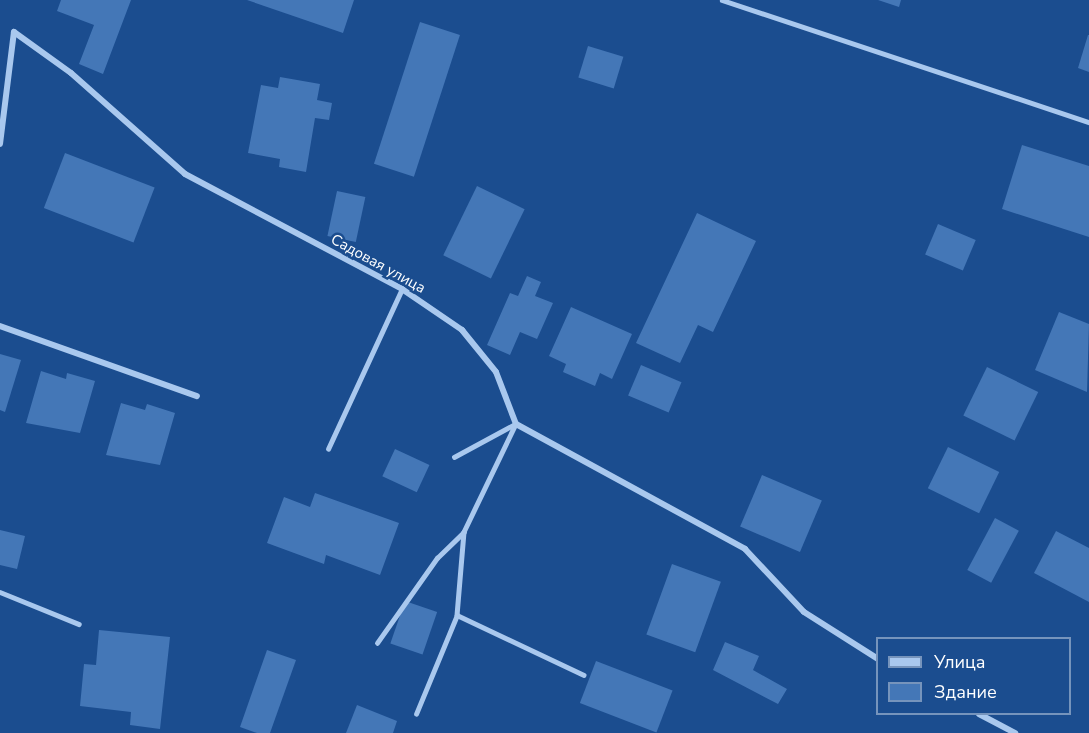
<!DOCTYPE html>
<html>
<head>
<meta charset="utf-8">
<style>
	body { margin:0 }
	#map { position:relative; width:1089px; height:733px; overflow:hidden; background:#1b4d8f; font-family:"Nunito Sans",sans-serif }
	div>[style] { position:absolute }
	.building>* { inset:0; background:#4477b7; transform-origin:0 0 }
	.service>* { height:4.5px; margin:-2.25px; padding:0 2.25px; transform-origin:2.25px; border-radius:2.25px; background:#a9c8ee }
	.minor>* { height:6px; margin:-3px; padding:0 3px; transform-origin:3px; border-radius:3px; background:#a9c8ee }
	span { translate:-50% -50%; white-space:nowrap; text-align:center; line-height:1.15; -webkit-text-stroke:5px #1b4d8f; paint-order:stroke }
	.street-label { font-size:15px; color:#fff }
	.legend { position:absolute; left:876px; top:637px; width:195px; height:78px; box-sizing:border-box; background:#1b4d8f; border:2px solid #7694bc; margin:0; padding:8px 10px; list-style:none; font-size:18px; color:#fff }
	.legend li { display:flex; align-items:center; gap:12px; height:30px }
	.legend b { width:30px; border:2px solid #7694bc }
</style>
</head>
<body>
<div id="map">
	<div class="building">
		<div style="clip-path:polygon(61px 0,131px 0,103px 74px,79px 64px,94px 25px,57px 11px)"></div>
		<div style="clip-path:polygon(247px 0,354px 0,343px 33px)"></div>
		<div style="clip-path:polygon(878px 0,901px 0,899px 7px)"></div>
		<div style="left:420px;top:22px;width:42px;height:149px;rotate:18deg"></div>
		<div style="clip-path:polygon(1088px 35px,1089px 35px,1089px 72px,1078px 68px)"></div>
		<div style="left:588px;top:46px;width:37px;height:33px;rotate:17deg"></div>
		<div style="clip-path:polygon(280px 77px,320px 84px,317px 100px,332px 103px,329px 120px,315px 118px,306px 172px,279px 167px,280px 159px,248px 153px,261px 85px,278px 88px)"></div>
		<div style="clip-path:polygon(1022px 145px,1089px 166px,1089px 237px,1002px 209px)"></div>
		<div style="left:65px;top:153px;width:96px;height:59px;rotate:21deg"></div>
		<div style="left:477px;top:186px;width:53px;height:77px;rotate:26deg"></div>
		<div style="left:337px;top:191px;width:29px;height:46px;rotate:12deg"></div>
		<div style="clip-path:polygon(697px 213px,756px 241px,713px 332px,698px 325px,680px 363px,636px 343px)"></div>
		<div style="left:938px;top:224px;width:41px;height:33px;rotate:23deg"></div>
		<div style="clip-path:polygon(527px 276px,541px 282px,535px 296px,553px 303px,537px 339px,520px 332px,510px 355px,487px 345px,510px 293px,518px 296px)"></div>
		<div style="clip-path:polygon(571px 307px,632px 334px,612px 379px,600px 373px,595px 386px,563px 372px,566px 364px,549px 356px)"></div>
		<div style="clip-path:polygon(1059px 312px,1089px 324px,1087px 392px,1035px 370px)"></div>
		<div style="clip-path:polygon(0 354px,21px 360px,5px 412px,0 410px)"></div>
		<div style="left:641px;top:365px;width:44px;height:33px;rotate:23deg"></div>
		<div style="left:987px;top:367px;width:57px;height:54px;rotate:26deg"></div>
		<div style="clip-path:polygon(41px 371px,66px 379px,67px 373px,95px 381px,80px 433px,26px 423px)"></div>
		<div style="clip-path:polygon(121px 403px,145px 410px,147px 404px,175px 413px,160px 465px,106px 455px)"></div>
		<div style="left:948px;top:447px;width:57px;height:46px;rotate:26deg"></div>
		<div style="left:395px;top:449px;width:38px;height:30px;rotate:25deg"></div>
		<div style="left:762px;top:475px;width:65px;height:56px;rotate:23deg"></div>
		<div style="clip-path:polygon(315px 493px,399px 523px,380px 575px,326px 555px,324px 564px,267px 543px,284px 497px,310px 507px)"></div>
		<div style="left:995px;top:518px;width:27px;height:59px;rotate:28deg"></div>
		<div style="clip-path:polygon(0 530px,25px 536px,17px 569px,0 565px)"></div>
		<div style="clip-path:polygon(1056px 531px,1089px 548px,1089px 602px,1034px 573px)"></div>
		<div style="left:672px;top:564px;width:52px;height:75px;rotate:20deg"></div>
		<div style="left:405px;top:601px;width:34px;height:45px;rotate:19deg"></div>
		<div style="clip-path:polygon(99px 630px,170px 637px,160px 729px,130px 725px,131px 712px,80px 706px,84px 664px,96px 665px)"></div>
		<div style="clip-path:polygon(725px 642px,759px 656px,753px 670px,787px 689px,778px 704px,713px 670px)"></div>
		<div style="clip-path:polygon(267px 650px,296px 660px,270px 733px,257px 733px,240px 727px)"></div>
		<div style="left:596px;top:661px;width:82px;height:45px;rotate:21deg"></div>
		<div style="clip-path:polygon(357px 705px,397px 721px,393px 733px,346px 733px)"></div>
	</div>
	<div class="service">
		<div style="left:722px;top:0;width:387px;rotate:18.4deg"></div>
		<div style="left:516px;top:424px;width:120px;rotate:115.7deg"></div>
		<div style="left:464px;top:532px;width:83px;rotate:94.8deg"></div>
		<div style="left:457px;top:615px;width:140px;rotate:25.3deg"></div>
		<div style="left:328px;top:449px;width:176px;rotate:-65.2deg"></div>
		<div style="left:454px;top:457px;width:69px;rotate:-28.4deg"></div>
		<div style="left:0;top:592px;width:85px;rotate:22.1deg"></div>
		<div style="left:377px;top:643px;width:104px;rotate:-54.8deg"></div>
		<div style="left:437px;top:558px;width:37px;rotate:-44deg"></div>
		<div style="left:416px;top:714px;width:107px;rotate:-67.5deg"></div>
	</div>
	<div class="minor">
		<div style="left:0;top:144px;width:113px;rotate:-82.9deg"></div>
		<div style="left:14px;top:32px;width:70px;rotate:35.7deg"></div>
		<div style="left:71px;top:73px;width:152px;rotate:41.5deg"></div>
		<div style="left:185px;top:174px;width:246px;rotate:27.9deg"></div>
		<div style="left:402px;top:289px;width:73px;rotate:34.3deg"></div>
		<div style="left:462px;top:330px;width:54px;rotate:51deg"></div>
		<div style="left:496px;top:372px;width:56px;rotate:69deg"></div>
		<div style="left:516px;top:424px;width:261px;rotate:28.6deg"></div>
		<div style="left:745px;top:549px;width:86px;rotate:46.9deg"></div>
		<div style="left:804px;top:612px;width:88px;rotate:32.4deg"></div>
		<div style="left:0;top:326px;width:209px;rotate:19.6deg"></div>
		<div style="left:979px;top:714px;width:41px;rotate:27.8deg"></div>
	</div>
	<div class="street-label">
		<span style="left:378px;top:264px;rotate:29deg">Садовая улица</span>
	</div>
	<ul class="legend">
	<li><b style="height:8px;background:#a9c8ee"></b>Улица</li>
	<li><b style="height:16px;background:#4477b7"></b>Здание</li>
	</ul>
</div>
</body>
</html>
